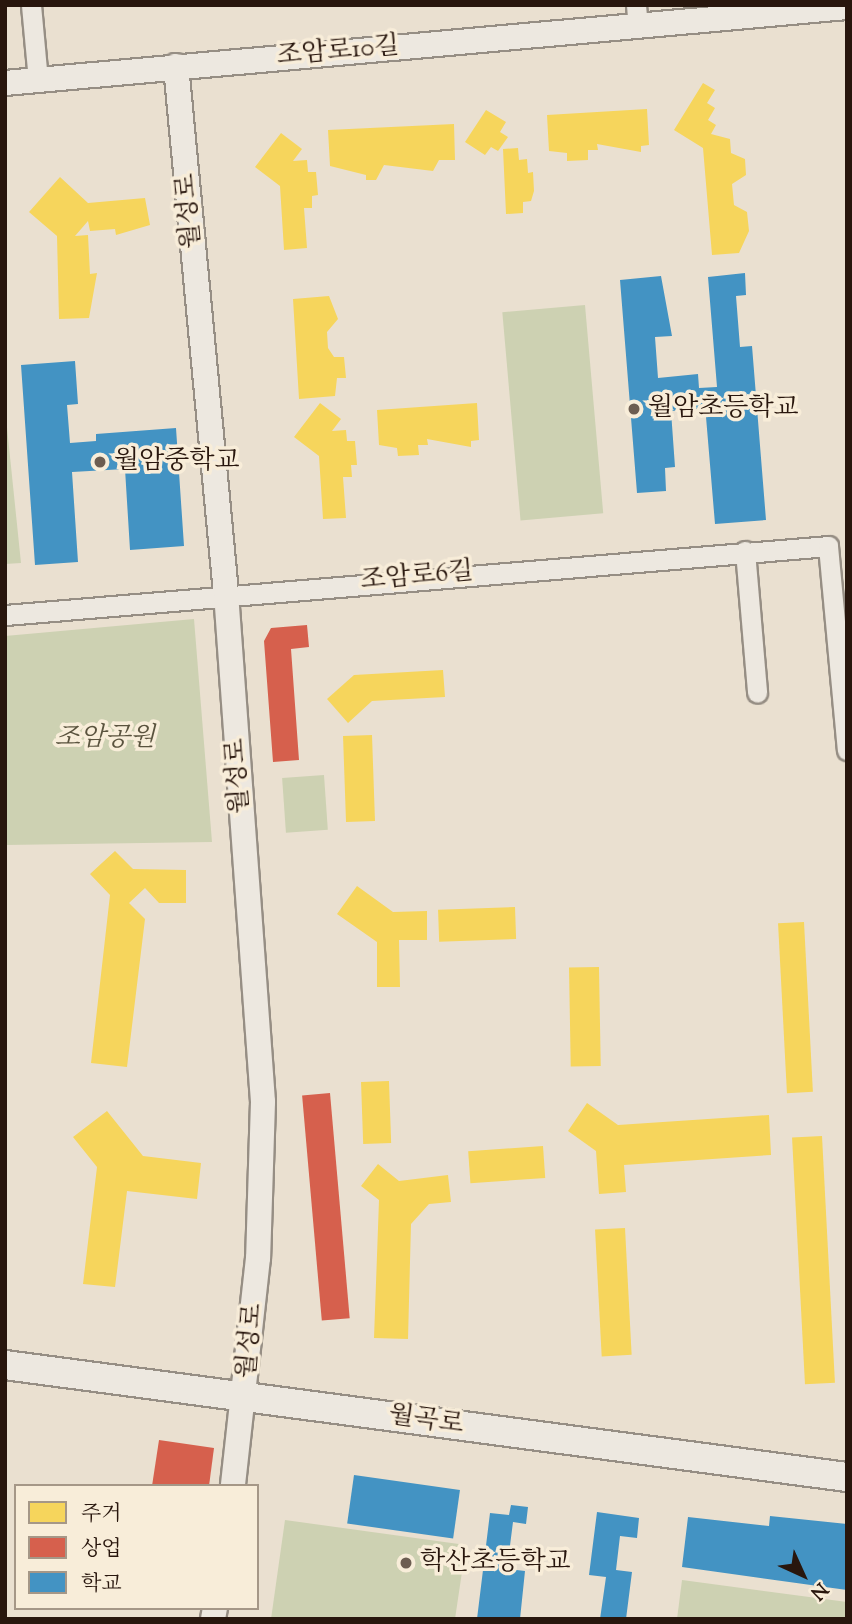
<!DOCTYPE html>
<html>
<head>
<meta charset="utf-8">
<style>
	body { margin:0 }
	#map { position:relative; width:852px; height:1624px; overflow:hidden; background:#eae0d0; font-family:"Sorts Mill Goudy","Noto Serif KR",serif }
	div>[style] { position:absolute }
	.green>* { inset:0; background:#cdd1b2; transform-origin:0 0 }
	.homes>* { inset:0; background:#f6d55c; transform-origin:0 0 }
	.shops>* { inset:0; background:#d6604d; transform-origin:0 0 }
	.schools>* { inset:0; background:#4393c3; transform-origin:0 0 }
	.roads { filter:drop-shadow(2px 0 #968e84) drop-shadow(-2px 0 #968e84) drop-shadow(0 2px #968e84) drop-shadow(0 -2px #968e84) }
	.minor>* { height:19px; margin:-9.5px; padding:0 9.5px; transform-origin:9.5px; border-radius:9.5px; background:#ede8e0 }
	.tertiary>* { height:24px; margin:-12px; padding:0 12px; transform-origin:12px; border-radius:12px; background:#ede8e0 }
	.secondary>* { height:28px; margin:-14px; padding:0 14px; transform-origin:14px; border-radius:14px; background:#ede8e0 }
	.dots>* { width:19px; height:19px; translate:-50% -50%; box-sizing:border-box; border:4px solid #f8edd9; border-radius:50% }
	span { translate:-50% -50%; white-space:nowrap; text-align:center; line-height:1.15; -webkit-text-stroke:7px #f8edd9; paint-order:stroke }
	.street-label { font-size:26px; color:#28160d }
	.poi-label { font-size:26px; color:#28160d }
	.left { translate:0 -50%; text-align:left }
	.park-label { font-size:26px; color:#5a533e; font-style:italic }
	.frame { position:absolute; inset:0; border:7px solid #28160d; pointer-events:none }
	.legend { position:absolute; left:14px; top:1484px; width:245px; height:126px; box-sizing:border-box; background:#f8edd9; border:2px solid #a59787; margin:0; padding:9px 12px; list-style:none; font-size:21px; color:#28160d }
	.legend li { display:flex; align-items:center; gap:14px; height:35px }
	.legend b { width:35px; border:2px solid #a59787 }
	.north { position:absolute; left:768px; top:1540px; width:70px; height:70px; -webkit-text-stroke:5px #f8edd9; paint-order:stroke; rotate:135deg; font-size:19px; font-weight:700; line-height:28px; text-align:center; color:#28160d }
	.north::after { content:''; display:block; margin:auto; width:24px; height:32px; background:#28160d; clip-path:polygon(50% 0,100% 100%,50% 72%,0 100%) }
</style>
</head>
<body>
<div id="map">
	<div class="green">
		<div style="left:585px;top:305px;width:209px;height:83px;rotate:85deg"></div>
		<div style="clip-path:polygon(5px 408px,21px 563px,5px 564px)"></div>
		<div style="clip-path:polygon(194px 619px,212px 842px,5px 845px,5px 636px)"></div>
		<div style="left:324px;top:775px;width:55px;height:42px;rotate:86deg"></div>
		<div style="clip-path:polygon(285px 1520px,466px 1545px,455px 1619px,271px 1619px)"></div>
		<div style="clip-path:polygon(682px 1580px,847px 1602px,847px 1619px,677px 1619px)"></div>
	</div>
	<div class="homes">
		<div style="clip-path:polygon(703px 83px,715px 90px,707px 103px,715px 108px,708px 120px,716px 125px,711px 134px,730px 139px,731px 153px,745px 159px,746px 175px,732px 184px,734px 205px,747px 212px,749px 231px,739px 253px,712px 255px,703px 148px,674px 130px)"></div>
		<div style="clip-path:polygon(647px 109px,649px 145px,641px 146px,641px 152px,597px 144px,598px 150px,588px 150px,588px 160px,567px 161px,567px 153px,549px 151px,547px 115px)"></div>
		<div style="clip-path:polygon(486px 110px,506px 122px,500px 132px,508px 137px,498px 151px,491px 147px,485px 155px,465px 142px)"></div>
		<div style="clip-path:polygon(454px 124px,455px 160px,439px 160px,433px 171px,384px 165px,376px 180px,366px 180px,366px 175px,330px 166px,328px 130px)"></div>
		<div style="clip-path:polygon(281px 133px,302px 149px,293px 161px,307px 160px,308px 172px,316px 172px,318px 195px,312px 196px,312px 208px,304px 208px,307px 248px,284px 250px,280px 186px,255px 167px)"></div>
		<div style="clip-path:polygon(518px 148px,519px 160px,527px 159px,528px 173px,533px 172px,534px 191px,531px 201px,523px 202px,523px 213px,506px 214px,503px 149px)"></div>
		<div style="clip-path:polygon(60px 177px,88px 203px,145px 198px,150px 225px,116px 235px,115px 229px,90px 231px,88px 221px,75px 236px,88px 235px,90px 274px,97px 273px,89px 318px,59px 319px,57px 236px,29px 212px)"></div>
		<div style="clip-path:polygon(329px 296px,338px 319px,327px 332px,328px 348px,334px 357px,344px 357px,346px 378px,337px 378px,335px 396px,299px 399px,293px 299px)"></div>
		<div style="clip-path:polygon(320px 403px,341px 419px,332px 431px,346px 430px,347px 441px,355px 441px,357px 465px,351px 465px,352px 477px,343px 477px,346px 518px,323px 519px,319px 456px,294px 437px)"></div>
		<div style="clip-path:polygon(477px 403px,479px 440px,471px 441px,471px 447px,427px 439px,428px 445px,418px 445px,419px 455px,398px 456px,397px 448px,379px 445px,377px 410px)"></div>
		<div style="clip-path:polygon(443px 670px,445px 697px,372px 701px,348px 723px,327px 699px,354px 675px)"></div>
		<div style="left:372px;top:735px;width:86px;height:29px;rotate:88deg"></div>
		<div style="clip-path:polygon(115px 851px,133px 869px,186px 870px,186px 903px,159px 903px,145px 888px,129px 903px,145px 919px,127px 1067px,91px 1063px,110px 895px,90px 874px)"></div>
		<div style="clip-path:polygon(357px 886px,393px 912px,427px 911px,427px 940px,399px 940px,400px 987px,377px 987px,377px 942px,337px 914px)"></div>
		<div style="left:515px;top:907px;width:32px;height:77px;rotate:88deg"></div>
		<div style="left:804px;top:922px;width:170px;height:26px;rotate:87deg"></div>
		<div style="left:599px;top:967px;width:99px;height:30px;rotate:89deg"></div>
		<div style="left:389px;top:1081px;width:62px;height:28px;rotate:88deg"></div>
		<div style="clip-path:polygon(587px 1103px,618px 1125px,769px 1115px,771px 1155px,624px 1165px,626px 1192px,599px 1194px,596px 1151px,568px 1131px)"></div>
		<div style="clip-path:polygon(107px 1111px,143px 1156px,201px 1163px,197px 1199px,127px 1191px,115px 1287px,83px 1284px,97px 1167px,73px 1137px)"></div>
		<div style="left:822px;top:1136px;width:247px;height:30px;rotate:87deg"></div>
		<div style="left:543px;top:1146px;width:32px;height:75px;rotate:86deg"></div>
		<div style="clip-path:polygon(378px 1164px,399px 1181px,448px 1175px,451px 1202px,429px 1204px,411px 1224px,408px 1339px,374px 1338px,379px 1200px,361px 1186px)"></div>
		<div style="left:625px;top:1228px;width:127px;height:30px;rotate:87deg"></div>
	</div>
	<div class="shops">
		<div style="clip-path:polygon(307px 625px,309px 647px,291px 649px,299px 760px,273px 762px,264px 641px,271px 628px)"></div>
		<div style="left:330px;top:1093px;width:226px;height:28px;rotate:85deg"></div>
		<div style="clip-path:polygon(159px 1440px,214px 1448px,209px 1486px,152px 1486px)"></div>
	</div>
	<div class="schools">
		<div style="clip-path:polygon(745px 273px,746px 295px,736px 296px,740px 347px,752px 346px,766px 520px,715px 524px,706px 417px,721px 416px,720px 407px,671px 411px,675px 467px,665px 468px,666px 491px,637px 493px,620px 280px,661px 276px,672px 336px,655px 337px,658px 378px,698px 374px,699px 388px,717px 387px,708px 277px)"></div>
		<div style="clip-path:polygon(75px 361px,78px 404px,67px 405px,70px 443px,96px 441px,96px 434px,176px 428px,184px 546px,130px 550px,125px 469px,72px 472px,78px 562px,35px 565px,21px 365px)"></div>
		<div style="left:354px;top:1475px;width:107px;height:49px;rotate:8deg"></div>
		<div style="clip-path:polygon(511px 1505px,528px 1507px,526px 1524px,513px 1522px,507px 1569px,525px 1571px,520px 1619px,477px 1619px,490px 1513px,509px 1515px)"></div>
		<div style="clip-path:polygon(597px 1512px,639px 1518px,637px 1538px,620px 1536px,616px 1570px,632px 1572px,626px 1619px,600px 1619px,606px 1577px,589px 1575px)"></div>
		<div style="clip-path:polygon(770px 1516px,847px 1524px,847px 1590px,682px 1567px,688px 1517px,769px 1526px)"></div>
	</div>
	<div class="roads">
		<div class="minor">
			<div style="left:31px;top:5px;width:75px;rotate:84.7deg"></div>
			<div style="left:636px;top:5px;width:21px;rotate:85deg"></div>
			<div style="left:745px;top:551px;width:142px;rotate:85.1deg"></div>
			<div style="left:5px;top:615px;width:826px;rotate:-4.79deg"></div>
			<div style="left:828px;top:546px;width:205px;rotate:84.7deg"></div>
		</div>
		<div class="tertiary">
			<div style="left:176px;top:66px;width:529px;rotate:84.58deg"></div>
			<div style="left:226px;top:593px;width:510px;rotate:85.84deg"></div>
			<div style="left:263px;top:1102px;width:156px;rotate:91.8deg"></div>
			<div style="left:258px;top:1258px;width:229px;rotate:96.3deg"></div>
			<div style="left:5px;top:83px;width:845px;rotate:-5.16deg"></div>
			<div style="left:213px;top:1619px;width:11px;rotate:-80deg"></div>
		</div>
		<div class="secondary">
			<div style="left:5px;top:1365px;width:849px;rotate:7.58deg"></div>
		</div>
	</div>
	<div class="dots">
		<div style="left:634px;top:409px;background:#6c5d51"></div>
		<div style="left:100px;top:462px;background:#6c5d51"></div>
		<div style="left:406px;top:1563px;background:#6c5d51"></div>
	</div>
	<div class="street-label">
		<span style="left:338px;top:52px;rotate:-5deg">조암로10길</span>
		<span style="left:190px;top:211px;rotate:-95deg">월성로</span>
		<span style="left:417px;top:577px;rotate:-5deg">조암로6길</span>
		<span style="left:239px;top:776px;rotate:-94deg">월성로</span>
		<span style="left:251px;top:1341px;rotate:-85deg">월성로</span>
		<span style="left:426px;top:1421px;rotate:8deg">월곡로</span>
	</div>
	<div class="poi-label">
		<span class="left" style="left:648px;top:409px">월암초등학교</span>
		<span class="left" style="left:114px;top:462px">월암중학교</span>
		<span class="left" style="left:420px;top:1563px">학산초등학교</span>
	</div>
	<div class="park-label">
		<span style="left:105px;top:739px">조암공원</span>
	</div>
	<div class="frame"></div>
	<ul class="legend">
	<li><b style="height:19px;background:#f6d55c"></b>주거</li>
	<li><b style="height:19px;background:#d6604d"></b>상업</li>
	<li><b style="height:19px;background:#4393c3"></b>학교</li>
	</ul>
	<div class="north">N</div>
</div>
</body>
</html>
